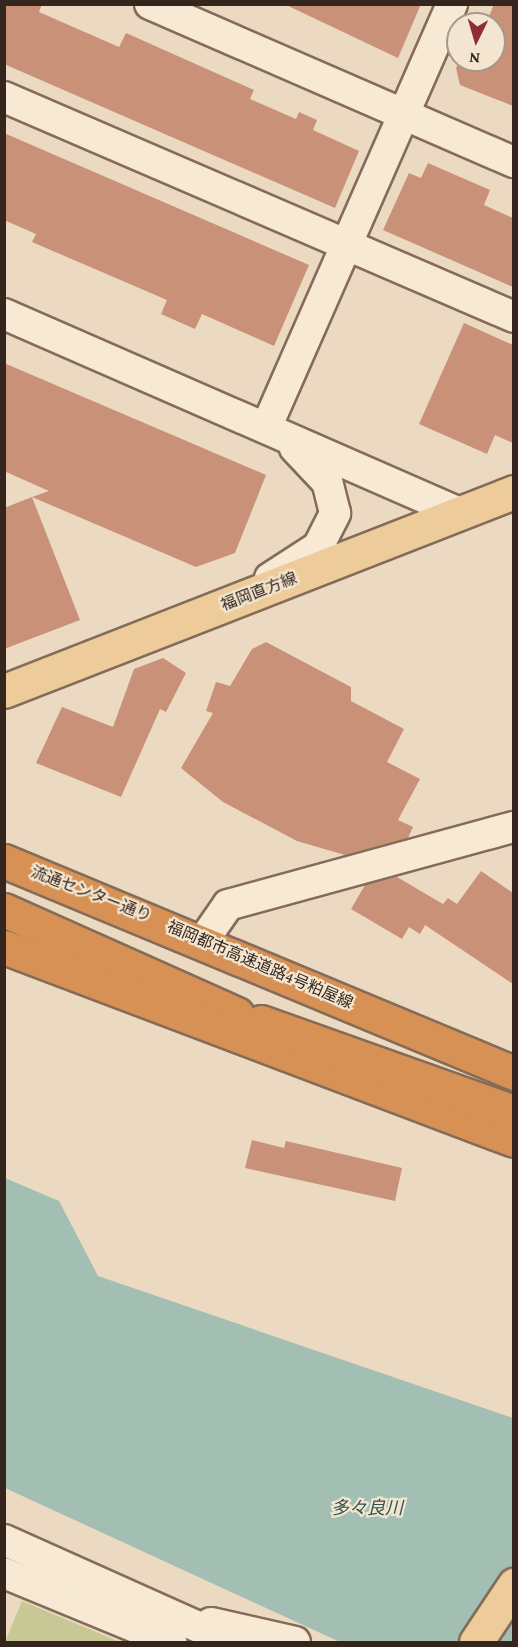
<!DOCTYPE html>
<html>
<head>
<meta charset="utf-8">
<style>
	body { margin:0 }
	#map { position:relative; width:518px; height:1647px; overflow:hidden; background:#ebdac1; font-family:"Crimson Pro","Noto Sans JP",serif }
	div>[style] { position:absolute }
	.green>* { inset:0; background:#c8c896 }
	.water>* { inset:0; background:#a3beb3 }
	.building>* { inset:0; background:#c89178 }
	.roads { filter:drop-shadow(2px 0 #846c59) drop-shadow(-2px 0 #846c59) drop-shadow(0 2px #846c59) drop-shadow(0 -2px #846c59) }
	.minor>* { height:30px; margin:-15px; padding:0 15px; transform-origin:15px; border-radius:15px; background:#f7e9d3 }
	.major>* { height:33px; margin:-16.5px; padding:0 16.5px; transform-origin:16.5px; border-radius:16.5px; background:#edcb9a }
	.highway>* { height:33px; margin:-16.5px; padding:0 16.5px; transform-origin:16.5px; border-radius:16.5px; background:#d79155 }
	span { translate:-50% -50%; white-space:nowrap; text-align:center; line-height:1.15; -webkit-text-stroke:4.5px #f3e5d0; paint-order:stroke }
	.street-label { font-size:16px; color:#34261d }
	.water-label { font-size:18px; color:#2d534d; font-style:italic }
	.frame { position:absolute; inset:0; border:6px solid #34261d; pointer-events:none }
	.north { position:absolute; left:446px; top:12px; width:60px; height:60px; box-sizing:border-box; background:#f3e5d0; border:2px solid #a79988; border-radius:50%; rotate:185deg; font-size:16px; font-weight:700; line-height:24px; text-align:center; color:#34261d }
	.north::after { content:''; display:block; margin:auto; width:21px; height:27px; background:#8f2d37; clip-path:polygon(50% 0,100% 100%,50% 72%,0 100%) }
</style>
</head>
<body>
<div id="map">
	<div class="green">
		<div style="clip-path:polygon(22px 1601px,120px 1642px,5px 1642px)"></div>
	</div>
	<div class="water">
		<div style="clip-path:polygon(5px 1178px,59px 1201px,98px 1276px,513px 1418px,513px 1642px,340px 1642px,5px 1488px)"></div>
	</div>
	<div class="building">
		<div style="clip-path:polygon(4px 4px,42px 4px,39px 12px,119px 47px,126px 33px,254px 90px,250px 99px,296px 119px,299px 112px,317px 120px,313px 130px,359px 151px,335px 208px,4px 64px)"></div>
		<div style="clip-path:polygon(284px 4px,421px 4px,398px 58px)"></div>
		<div style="clip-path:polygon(494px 4px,513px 4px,513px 106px,460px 85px,456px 68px,460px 60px,494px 60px,494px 24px,486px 24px)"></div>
		<div style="clip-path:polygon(4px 133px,309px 265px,274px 346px,202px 314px,195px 329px,161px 314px,167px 300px,32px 242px,36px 234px,4px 220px)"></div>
		<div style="clip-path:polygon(428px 163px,490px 190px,484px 205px,513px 218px,513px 287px,383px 230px,409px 173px,421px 178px)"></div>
		<div style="clip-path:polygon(464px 323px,513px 345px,513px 443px,495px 435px,487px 454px,419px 424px)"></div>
		<div style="clip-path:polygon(4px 363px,266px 475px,235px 553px,196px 567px,32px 497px,49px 491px,4px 471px)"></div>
		<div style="clip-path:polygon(32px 497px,80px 620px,4px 649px,4px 508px)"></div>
		<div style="clip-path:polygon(266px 642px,351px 687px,351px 701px,404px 729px,387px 762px,420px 779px,398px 820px,413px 827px,408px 838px,345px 855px,297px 841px,223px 802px,181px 768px,213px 713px,206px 711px,216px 682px,230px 686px,252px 649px)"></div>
		<div style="clip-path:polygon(163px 658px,186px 673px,166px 712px,160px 709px,121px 797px,36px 763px,62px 707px,113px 727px,134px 669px)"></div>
		<div style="clip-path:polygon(481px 871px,513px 893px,513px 984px,425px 925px,420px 934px,409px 927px,402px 939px,351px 909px,365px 885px,397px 877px,443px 904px,448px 898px,457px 904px)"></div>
		<div style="clip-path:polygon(252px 1140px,284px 1148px,286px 1141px,402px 1168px,395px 1201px,245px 1168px)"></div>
	</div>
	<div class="roads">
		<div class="minor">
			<div style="left:150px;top:4px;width:397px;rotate:23.5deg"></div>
			<div style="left:4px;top:97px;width:555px;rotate:23.33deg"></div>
			<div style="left:4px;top:314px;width:497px;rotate:23.6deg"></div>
			<div style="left:266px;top:428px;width:463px;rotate:-66.3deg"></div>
			<div style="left:270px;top:578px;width:57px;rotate:-32.9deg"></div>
			<div style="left:318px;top:547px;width:38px;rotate:-63deg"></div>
			<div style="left:335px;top:513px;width:32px;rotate:-104deg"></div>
			<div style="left:327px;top:482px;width:47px;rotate:-133.3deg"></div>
			<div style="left:205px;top:938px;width:40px;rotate:-55.1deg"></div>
			<div style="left:228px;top:905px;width:296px;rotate:-15.3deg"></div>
			<div style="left:4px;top:1540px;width:250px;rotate:24.1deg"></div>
			<div style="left:4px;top:1573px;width:181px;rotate:22.4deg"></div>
			<div style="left:211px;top:1623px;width:86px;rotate:12.7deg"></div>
		</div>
		<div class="major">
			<div style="left:4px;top:691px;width:547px;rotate:-21.32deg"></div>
			<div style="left:476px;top:1642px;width:69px;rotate:-56.3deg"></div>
		</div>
		<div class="highway">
			<div style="left:4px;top:861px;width:552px;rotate:22.57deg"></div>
			<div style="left:4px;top:910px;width:255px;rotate:24.1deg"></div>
			<div style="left:4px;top:947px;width:545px;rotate:20.73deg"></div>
			<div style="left:261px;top:1022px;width:269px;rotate:19.6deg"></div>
		</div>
	</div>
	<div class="street-label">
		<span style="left:259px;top:592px;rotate:-21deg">福岡直方線</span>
		<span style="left:91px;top:894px;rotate:21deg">流通センター通り</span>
		<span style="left:260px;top:965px;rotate:23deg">福岡都市高速道路4号粕屋線</span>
	</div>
	<div class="water-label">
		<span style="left:367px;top:1508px">多々良川</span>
	</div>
	<div class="frame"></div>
	<div class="north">N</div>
</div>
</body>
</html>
